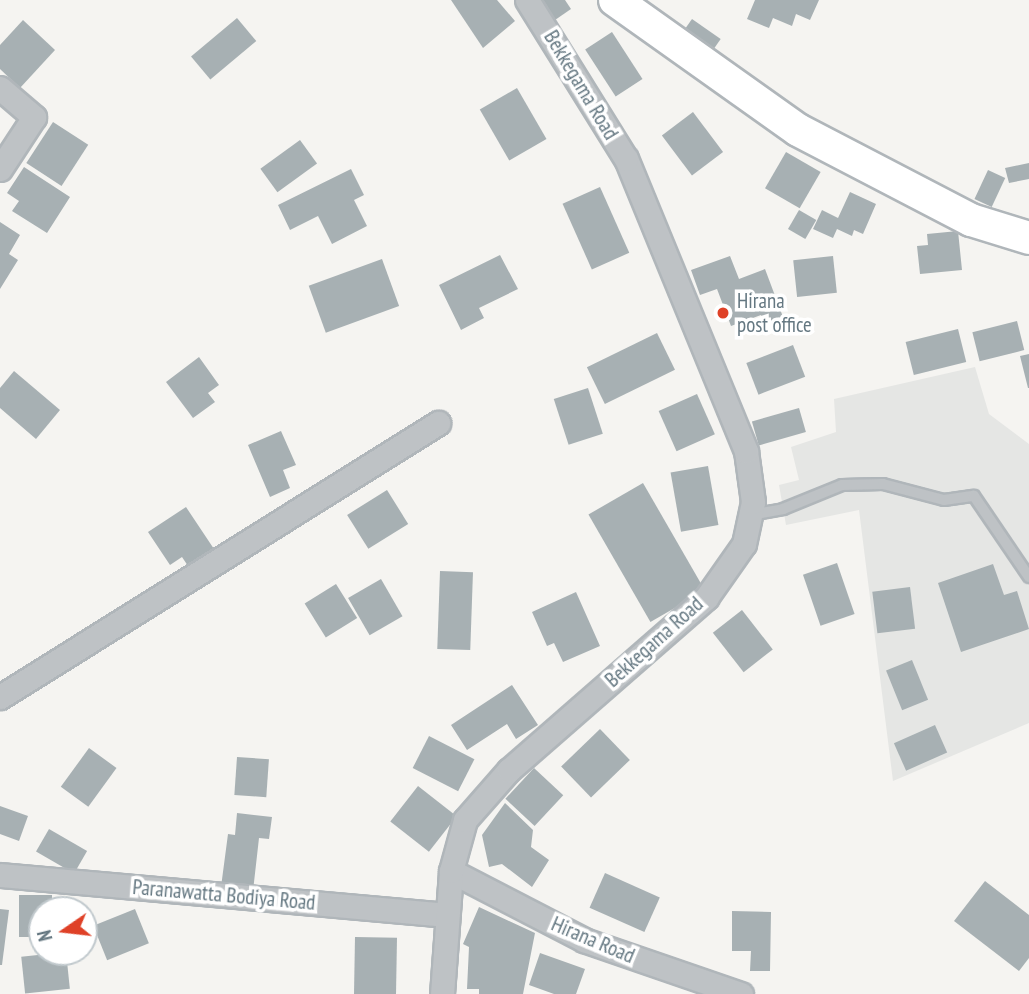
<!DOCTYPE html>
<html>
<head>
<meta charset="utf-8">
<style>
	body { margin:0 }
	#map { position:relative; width:1029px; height:994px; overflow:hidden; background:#f5f4f1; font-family:"PT Sans Narrow",sans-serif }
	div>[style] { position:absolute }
	.built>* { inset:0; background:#e5e6e4 }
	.building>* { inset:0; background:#a7b0b3; transform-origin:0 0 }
	.roads { filter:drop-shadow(2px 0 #b0b6ba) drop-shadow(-2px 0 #b0b6ba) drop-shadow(0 2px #b0b6ba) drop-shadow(0 -2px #b0b6ba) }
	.lane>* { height:10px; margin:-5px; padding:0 5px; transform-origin:5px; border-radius:5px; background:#bec2c5 }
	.street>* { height:23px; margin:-11.5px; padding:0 11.5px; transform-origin:11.5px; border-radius:11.5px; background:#bec2c5 }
	.secondary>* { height:32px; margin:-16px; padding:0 16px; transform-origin:16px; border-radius:16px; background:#fff }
	.dots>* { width:19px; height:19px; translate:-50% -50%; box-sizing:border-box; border:4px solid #fff; border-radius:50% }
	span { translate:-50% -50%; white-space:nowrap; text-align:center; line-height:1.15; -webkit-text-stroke:7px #fff; paint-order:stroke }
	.street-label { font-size:21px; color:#647781 }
	.poi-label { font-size:21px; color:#647781 }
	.left { translate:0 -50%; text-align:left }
	.north { position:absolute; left:28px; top:896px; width:70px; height:70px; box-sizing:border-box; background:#fff; border:2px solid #c1c9cd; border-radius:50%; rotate:256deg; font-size:19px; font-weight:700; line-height:28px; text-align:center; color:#647781 }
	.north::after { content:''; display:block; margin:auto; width:24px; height:32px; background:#df4127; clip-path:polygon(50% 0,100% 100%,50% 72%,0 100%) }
</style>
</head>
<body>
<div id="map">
	<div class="built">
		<div style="clip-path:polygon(975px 367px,989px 414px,1029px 444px,1029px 723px,893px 781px,859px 510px,786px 525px,779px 485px,799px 480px,791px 447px,836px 432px,834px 399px)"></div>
	</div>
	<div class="building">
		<div style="clip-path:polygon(451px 0,497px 0,515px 21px,483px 48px)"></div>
		<div style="clip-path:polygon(541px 0,565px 0,571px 9px,555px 20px)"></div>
		<div style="clip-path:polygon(755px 0,819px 0,810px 20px,796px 14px,792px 26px,773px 18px,769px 28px,747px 19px)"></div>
		<div style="left:237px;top:18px;width:30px;height:60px;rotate:50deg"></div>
		<div style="left:692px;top:19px;width:35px;height:19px;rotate:35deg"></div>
		<div style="clip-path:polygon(23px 20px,55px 50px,20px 88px,0 69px,0 45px)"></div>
		<div style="left:612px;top:32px;width:56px;height:32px;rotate:57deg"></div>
		<div style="left:517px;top:88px;width:59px;height:43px;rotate:60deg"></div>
		<div style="left:693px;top:112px;width:50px;height:39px;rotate:53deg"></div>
		<div style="left:53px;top:122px;width:42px;height:49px;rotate:33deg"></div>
		<div style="left:300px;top:140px;width:29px;height:49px;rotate:54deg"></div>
		<div style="left:786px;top:152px;width:40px;height:42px;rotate:30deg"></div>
		<div style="clip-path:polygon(1029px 163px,1029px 179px,1009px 183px,1005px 168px)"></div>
		<div style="clip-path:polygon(24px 167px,70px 197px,47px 233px,12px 211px,19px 201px,7px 193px)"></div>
		<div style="clip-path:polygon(351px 169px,364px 195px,354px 200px,367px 226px,332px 244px,318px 216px,290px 230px,278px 205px)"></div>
		<div style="left:988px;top:170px;width:19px;height:32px;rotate:25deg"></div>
		<div style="left:600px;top:187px;width:72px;height:41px;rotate:66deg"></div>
		<div style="clip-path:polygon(850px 192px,876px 204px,863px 234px,854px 230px,852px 236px,837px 229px,833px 238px,813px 229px,822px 210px,838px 218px)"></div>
		<div style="left:799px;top:210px;width:20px;height:22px;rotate:30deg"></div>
		<div style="clip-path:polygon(0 222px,20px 235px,9px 254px,18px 260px,0 289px)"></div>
		<div style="clip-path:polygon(958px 231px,962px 270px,920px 274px,917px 246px,928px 245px,927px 234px)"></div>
		<div style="clip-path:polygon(500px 255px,518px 289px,479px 308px,484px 318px,461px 330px,439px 285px)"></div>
		<div style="clip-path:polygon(730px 256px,739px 279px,765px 269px,783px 317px,764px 324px,761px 315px,731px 326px,717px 289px,700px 295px,691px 270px)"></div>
		<div style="left:833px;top:256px;width:37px;height:40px;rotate:84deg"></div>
		<div style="left:382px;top:259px;width:50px;height:78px;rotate:70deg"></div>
		<div style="left:1017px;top:321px;width:30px;height:46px;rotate:76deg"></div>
		<div style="left:958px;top:329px;width:34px;height:54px;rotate:76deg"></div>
		<div style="left:657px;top:333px;width:41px;height:78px;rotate:64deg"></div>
		<div style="left:793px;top:345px;width:34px;height:50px;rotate:69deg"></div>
		<div style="clip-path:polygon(1029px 354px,1029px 388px,1028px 388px,1020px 356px)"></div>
		<div style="clip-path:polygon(199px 357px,219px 385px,208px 393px,215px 402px,193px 418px,166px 382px)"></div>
		<div style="clip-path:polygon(14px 371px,60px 410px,36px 439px,0 408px,0 388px)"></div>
		<div style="left:588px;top:388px;width:48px;height:36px;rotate:72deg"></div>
		<div style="left:697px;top:394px;width:44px;height:42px;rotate:66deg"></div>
		<div style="left:799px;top:408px;width:25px;height:49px;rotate:74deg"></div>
		<div style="clip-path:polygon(281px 431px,296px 465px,283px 470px,290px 488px,270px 497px,248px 445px)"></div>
		<div style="left:708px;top:466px;width:60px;height:38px;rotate:80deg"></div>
		<div style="left:643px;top:483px;width:124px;height:63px;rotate:60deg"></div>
		<div style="left:387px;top:490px;width:40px;height:47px;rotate:58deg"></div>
		<div style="clip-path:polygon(186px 507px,216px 552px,190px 569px,182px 557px,170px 565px,148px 532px)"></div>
		<div style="left:837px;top:563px;width:54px;height:36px;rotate:71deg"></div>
		<div style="clip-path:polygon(993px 564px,1004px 595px,1017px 591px,1029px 629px,961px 652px,938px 583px)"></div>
		<div style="left:440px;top:571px;width:33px;height:78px;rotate:2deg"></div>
		<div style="left:381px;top:579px;width:43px;height:38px;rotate:60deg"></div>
		<div style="left:336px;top:584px;width:40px;height:37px;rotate:58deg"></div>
		<div style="left:910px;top:587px;width:42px;height:38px;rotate:83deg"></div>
		<div style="clip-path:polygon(576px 592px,600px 646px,563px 662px,554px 643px,547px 646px,532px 612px)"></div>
		<div style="left:742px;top:610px;width:50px;height:37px;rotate:52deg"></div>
		<div style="left:912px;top:660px;width:43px;height:28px;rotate:68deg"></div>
		<div style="clip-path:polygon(512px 685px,538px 725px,516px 739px,507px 724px,467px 750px,451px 725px)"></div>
		<div style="left:935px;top:725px;width:30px;height:45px;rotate:66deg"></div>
		<div style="left:600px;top:729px;width:43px;height:54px;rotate:46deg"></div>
		<div style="left:429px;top:736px;width:51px;height:36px;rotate:27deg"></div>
		<div style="left:89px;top:748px;width:34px;height:48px;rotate:36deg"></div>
		<div style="left:237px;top:757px;width:32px;height:38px;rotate:4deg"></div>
		<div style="left:534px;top:768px;width:40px;height:42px;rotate:43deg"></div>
		<div style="left:418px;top:786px;width:49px;height:45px;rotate:38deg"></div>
		<div style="clip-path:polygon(505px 803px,533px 830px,531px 847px,549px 860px,532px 887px,502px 864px,489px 867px,482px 835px)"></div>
		<div style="clip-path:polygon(0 806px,28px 816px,19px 841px,0 834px)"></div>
		<div style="clip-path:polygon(237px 813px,272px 817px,269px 839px,259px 838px,253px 891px,221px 887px,228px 834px,235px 835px)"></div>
		<div style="left:49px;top:829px;width:44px;height:26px;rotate:30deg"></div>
		<div style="left:605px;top:873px;width:60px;height:38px;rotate:24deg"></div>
		<div style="clip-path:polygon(985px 881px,1029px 915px,1029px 958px,1019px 971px,954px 921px)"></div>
		<div style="clip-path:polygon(19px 895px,52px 895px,52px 910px,42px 910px,42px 937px,19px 937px)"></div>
		<div style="clip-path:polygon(479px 907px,535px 933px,523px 994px,479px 994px,479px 989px,467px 989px,469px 947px,463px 944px)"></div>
		<div style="clip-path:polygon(0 909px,9px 910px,2px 965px,0 965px)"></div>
		<div style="left:135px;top:909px;width:37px;height:45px;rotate:68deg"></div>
		<div style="clip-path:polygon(732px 911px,771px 912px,770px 971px,750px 971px,751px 951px,732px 951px)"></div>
		<div style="left:355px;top:937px;width:42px;height:57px;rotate:1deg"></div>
		<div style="left:66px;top:952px;width:37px;height:45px;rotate:84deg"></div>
		<div style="clip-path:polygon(540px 953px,585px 969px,576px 994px,554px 994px,529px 985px)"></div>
	</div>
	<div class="roads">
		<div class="lane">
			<div style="left:750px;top:515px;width:34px;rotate:-10deg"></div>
			<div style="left:783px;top:509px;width:64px;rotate:-22.1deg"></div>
			<div style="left:842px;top:485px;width:41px;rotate:-1.4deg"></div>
			<div style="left:883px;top:484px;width:63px;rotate:14.7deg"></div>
			<div style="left:944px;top:500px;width:30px;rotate:-8deg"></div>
			<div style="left:974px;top:496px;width:98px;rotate:55.8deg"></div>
		</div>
		<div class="street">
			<div style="left:0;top:88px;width:45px;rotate:40.5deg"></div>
			<div style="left:34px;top:117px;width:62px;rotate:123.2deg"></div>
			<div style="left:0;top:697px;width:517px;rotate:-32.03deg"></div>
			<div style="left:451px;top:871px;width:150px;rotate:27.4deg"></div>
			<div style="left:584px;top:940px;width:166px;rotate:19deg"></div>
			<div style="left:0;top:875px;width:449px;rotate:5.1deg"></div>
			<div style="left:442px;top:994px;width:123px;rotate:-85.8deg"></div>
			<div style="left:451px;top:871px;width:53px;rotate:-74.6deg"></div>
			<div style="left:465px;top:820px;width:67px;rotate:-48.7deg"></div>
			<div style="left:509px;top:770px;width:262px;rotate:-41.1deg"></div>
			<div style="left:706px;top:598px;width:66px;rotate:-54.9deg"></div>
			<div style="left:744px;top:544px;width:43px;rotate:-77.9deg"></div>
			<div style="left:753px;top:502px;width:51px;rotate:-97.8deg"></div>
			<div style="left:746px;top:451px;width:316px;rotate:-112.3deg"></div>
			<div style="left:626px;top:159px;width:187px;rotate:-121.9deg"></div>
		</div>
		<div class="secondary">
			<div style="left:615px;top:0;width:224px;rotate:35.4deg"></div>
			<div style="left:798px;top:130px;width:195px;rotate:27.5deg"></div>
			<div style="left:971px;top:220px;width:61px;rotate:17.2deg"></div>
		</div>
	</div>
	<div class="dots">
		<div style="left:723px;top:313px;background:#df4127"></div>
	</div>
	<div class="street-label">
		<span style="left:581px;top:85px;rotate:59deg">Bekkegama Road</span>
		<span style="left:654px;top:642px;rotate:-42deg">Bekkegama Road</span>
		<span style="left:224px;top:895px;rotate:5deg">Paranawatta Bodiya Road</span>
		<span style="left:593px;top:940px;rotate:23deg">Hirana Road</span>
	</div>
	<div class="poi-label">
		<span class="left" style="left:737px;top:313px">Hirana<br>post office</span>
	</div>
	<div class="north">N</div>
</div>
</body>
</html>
